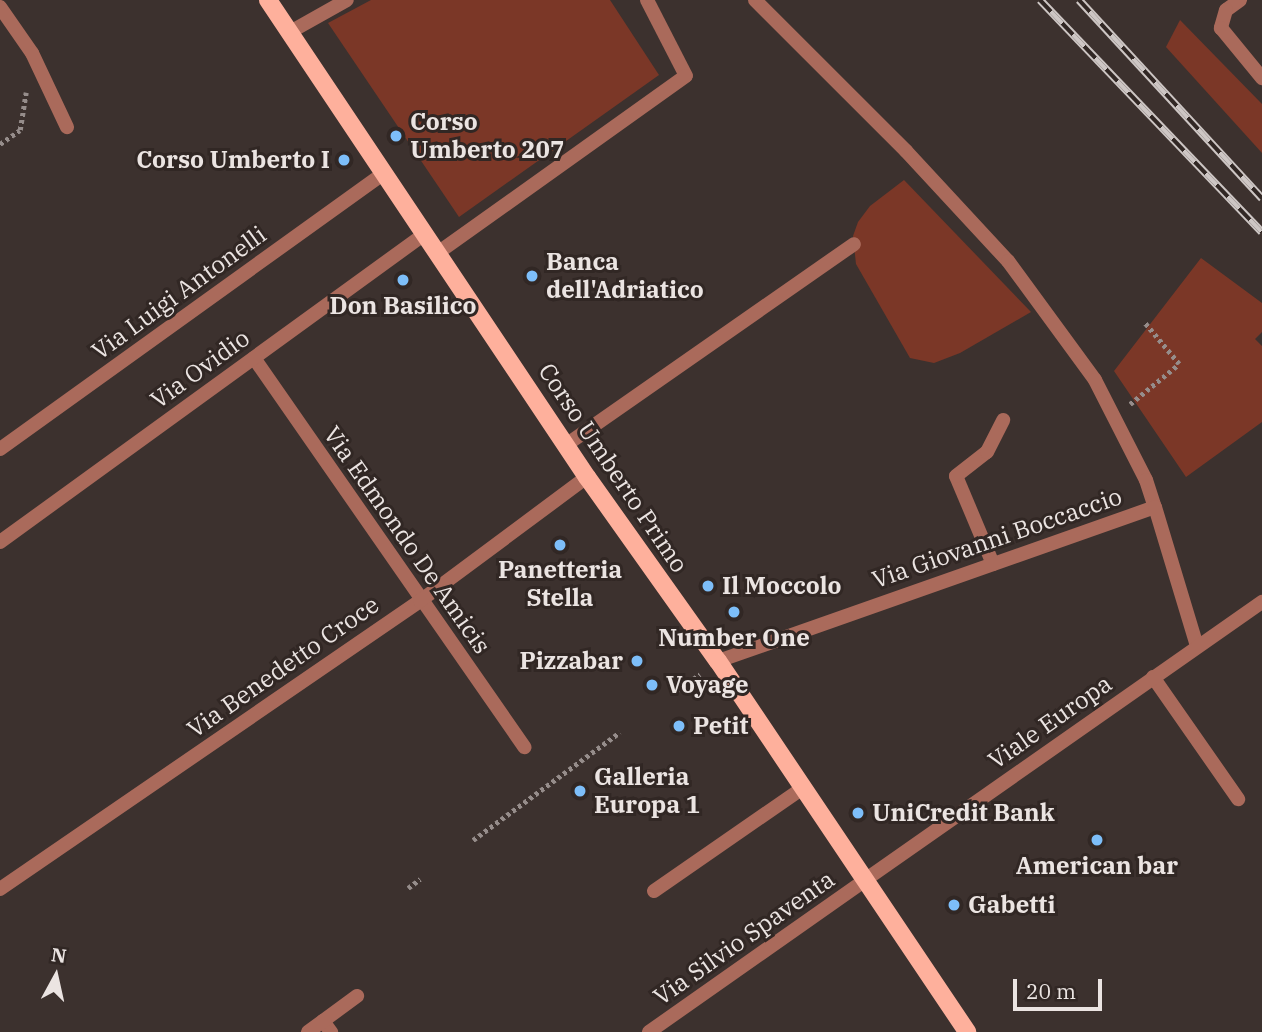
<!DOCTYPE html>
<html>
<head>
<meta charset="utf-8">
<style>
	body { margin:0 }
	#map { position:relative; width:1262px; height:1032px; overflow:hidden; background:#3c312e; font-family:"IBM Plex Serif",serif }
	div>[style] { position:absolute }
	.green>* { inset:0; background:#7b3727 }
	.path>* { height:4.5px; margin-top:-2.25px; transform-origin:0; background:repeating-linear-gradient(90deg,#968d8b 0 3.5px,transparent 0 7px) }
	.service>* { height:14px; margin:-7px; padding:0 7px; transform-origin:7px; border-radius:7px; background:#aa6a5b }
	.minor>* { height:14px; margin:-7px; padding:0 7px; transform-origin:7px; border-radius:7px; background:#aa6a5b }
	.tertiary>* { height:14px; margin:-7px; padding:0 7px; transform-origin:7px; border-radius:7px; background:#aa6a5b }
	.primary>* { height:18px; margin:-9px; padding:0 9px; transform-origin:9px; border-radius:9px; background:#feb09c }
	.rail>* { height:8px; margin-top:-4px; transform-origin:0; background:repeating-linear-gradient(90deg,#312724 0 16px,#cdc6c4 0 32px); box-sizing:border-box; border-block:2px solid #cdc6c4 }
	.dots>* { width:19px; height:19px; translate:-50% -50%; box-sizing:border-box; border:4px solid #312724; border-radius:50% }
	span { translate:-50% -50%; white-space:nowrap; text-align:center; line-height:1.15; -webkit-text-stroke:6px #312724; paint-order:stroke }
	.poi-label { font-size:24px; color:#ebe4e2; font-weight:700 }
	.left { translate:0 -50%; text-align:left }
	.right { translate:-100% -50%; text-align:right }
	.street-label { font-size:24px; color:#ebe4e2 }
	.north { position:absolute; left:21px; top:941px; width:70px; height:70px; -webkit-text-stroke:5px #312724; paint-order:stroke; rotate:8deg; font-size:19px; font-weight:700; line-height:28px; text-align:center; color:#ebe4e2 }
	.north::after { content:''; display:block; margin:auto; width:24px; height:32px; background:#ebe4e2; clip-path:polygon(50% 0,100% 100%,50% 72%,0 100%) }
	.scale { position:absolute; left:1013px; top:979px; width:89px; height:32px; box-sizing:border-box; border:4px solid #ebe4e2; border-top:0; padding-left:9px; font-size:21px; line-height:24px; white-space:nowrap; color:#ebe4e2; -webkit-text-stroke:5px #312724; paint-order:stroke }
</style>
</head>
<body>
<div id="map">
	<div class="green">
		<div style="clip-path:polygon(371px 0,610px 0,659px 75px,459px 217px,328px 23px)"></div>
		<div style="clip-path:polygon(1180px 20px,1262px 104px,1262px 153px,1166px 47px)"></div>
		<div style="clip-path:polygon(904px 180px,1031px 312px,960px 353px,934px 363px,910px 358px,856px 264px,853px 236px,858px 222px,870px 206px)"></div>
		<div style="clip-path:polygon(1201px 258px,1262px 303px,1262px 332px,1255px 339px,1262px 346px,1262px 422px,1186px 477px,1114px 371px)"></div>
	</div>
	<div class="path">
		<div style="left:0;top:144px;width:24px;rotate:-35deg"></div>
		<div style="left:20px;top:130px;width:38px;rotate:-81deg"></div>
		<div style="left:1130px;top:404px;width:63px;rotate:-39.2deg"></div>
		<div style="left:1179px;top:364px;width:55px;rotate:-129.8deg"></div>
		<div style="left:676px;top:691px;width:29px;rotate:-35deg"></div>
		<div style="left:473px;top:840px;width:182px;rotate:-36.3deg"></div>
		<div style="left:408px;top:888px;width:15px;rotate:-37deg"></div>
	</div>
	<div class="service">
		<div style="left:647px;top:0;width:85px;rotate:62.8deg"></div>
		<div style="left:755px;top:0;width:214px;rotate:45deg"></div>
		<div style="left:906px;top:151px;width:150px;rotate:47.2deg"></div>
		<div style="left:1008px;top:261px;width:147px;rotate:53.8deg"></div>
		<div style="left:1095px;top:380px;width:112px;rotate:63deg"></div>
		<div style="left:1146px;top:480px;width:28px;rotate:72deg"></div>
		<div style="left:1240px;top:0;width:17px;rotate:144deg"></div>
		<div style="left:1226px;top:10px;width:19px;rotate:106deg"></div>
		<div style="left:1221px;top:28px;width:65px;rotate:50.6deg"></div>
		<div style="left:290px;top:32px;width:65px;rotate:-29.3deg"></div>
		<div style="left:566px;top:445px;width:351px;rotate:-34.9deg"></div>
		<div style="left:993px;top:564px;width:95px;rotate:-112.8deg"></div>
		<div style="left:956px;top:476px;width:39px;rotate:-38deg"></div>
		<div style="left:987px;top:452px;width:36px;rotate:-63deg"></div>
		<div style="left:1153px;top:677px;width:149px;rotate:55.1deg"></div>
		<div style="left:654px;top:891px;width:181px;rotate:-34.7deg"></div>
		<div style="left:323px;top:1021px;width:14px;rotate:54deg"></div>
	</div>
	<div class="minor">
		<div style="left:0;top:7px;width:56px;rotate:55.2deg"></div>
		<div style="left:32px;top:53px;width:82px;rotate:64.7deg"></div>
		<div style="left:439px;top:252px;width:303px;rotate:-35.5deg"></div>
		<div style="left:254px;top:358px;width:474px;rotate:55.2deg"></div>
		<div style="left:0;top:449px;width:473px;rotate:-35.7deg"></div>
		<div style="left:0;top:542px;width:526px;rotate:-35.96deg"></div>
		<div style="left:718px;top:661px;width:463px;rotate:-19.4deg"></div>
		<div style="left:1155px;top:507px;width:145px;rotate:73.2deg"></div>
		<div style="left:0;top:889px;width:509px;rotate:-34.44deg"></div>
		<div style="left:420px;top:601px;width:208px;rotate:-36.6deg"></div>
		<div style="left:308px;top:1032px;width:61px;rotate:-36.3deg"></div>
		<div style="left:649px;top:1032px;width:264px;rotate:-35.1deg"></div>
	</div>
	<div class="tertiary">
		<div style="left:865px;top:880px;width:485px;rotate:-35deg"></div>
	</div>
	<div class="primary">
		<div style="left:268px;top:0;width:574px;rotate:56.23deg"></div>
		<div style="left:587px;top:477px;width:226px;rotate:54.6deg"></div>
		<div style="left:718px;top:661px;width:447px;rotate:56.1deg"></div>
	</div>
	<div class="rail">
		<div style="left:1040px;top:0;width:321px;rotate:46.3deg"></div>
		<div style="left:1079px;top:0;width:270px;rotate:47.3deg"></div>
	</div>
	<div class="dots">
		<div style="left:396px;top:136px;background:#7dbef9"></div>
		<div style="left:344px;top:160px;background:#7dbef9"></div>
		<div style="left:532px;top:276px;background:#7dbef9"></div>
		<div style="left:403px;top:280px;background:#7dbef9"></div>
		<div style="left:560px;top:545px;background:#7dbef9"></div>
		<div style="left:708px;top:586px;background:#7dbef9"></div>
		<div style="left:734px;top:612px;background:#7dbef9"></div>
		<div style="left:637px;top:661px;background:#7dbef9"></div>
		<div style="left:652px;top:685px;background:#7dbef9"></div>
		<div style="left:679px;top:726px;background:#7dbef9"></div>
		<div style="left:580px;top:791px;background:#7dbef9"></div>
		<div style="left:858px;top:813px;background:#7dbef9"></div>
		<div style="left:1097px;top:840px;background:#7dbef9"></div>
		<div style="left:954px;top:905px;background:#7dbef9"></div>
	</div>
	<div class="poi-label">
		<span class="left" style="left:410px;top:136px">Corso<br>Umberto 207</span>
		<span class="right" style="left:330px;top:160px">Corso Umberto I</span>
		<span class="left" style="left:546px;top:276px">Banca<br>dell'Adriatico</span>
		<span style="left:403px;top:306px">Don Basilico</span>
		<span style="left:560px;top:584px">Panetteria<br>Stella</span>
		<span class="left" style="left:722px;top:586px">Il Moccolo</span>
		<span style="left:734px;top:638px">Number One</span>
		<span class="right" style="left:623px;top:661px">Pizzabar</span>
		<span class="left" style="left:666px;top:685px">Voyage</span>
		<span class="left" style="left:693px;top:726px">Petit</span>
		<span class="left" style="left:594px;top:791px">Galleria<br>Europa 1</span>
		<span class="left" style="left:872px;top:813px">UniCredit Bank</span>
		<span style="left:1097px;top:866px">American bar</span>
		<span class="left" style="left:968px;top:905px">Gabetti</span>
	</div>
	<div class="street-label">
		<span style="left:179px;top:293px;rotate:-36deg">Via Luigi Antonelli</span>
		<span style="left:200px;top:369px;rotate:-36deg">Via Ovidio</span>
		<span style="left:613px;top:468px;rotate:56deg">Corso Umberto Primo</span>
		<span style="left:997px;top:538px;rotate:-19deg">Via Giovanni Boccaccio</span>
		<span style="left:407px;top:540px;rotate:55deg">Via Edmondo De Amicis</span>
		<span style="left:283px;top:667px;rotate:-35deg">Via Benedetto Croce</span>
		<span style="left:1050px;top:722px;rotate:-35deg">Viale Europa</span>
		<span style="left:744px;top:938px;rotate:-35deg">Via Silvio Spaventa</span>
	</div>
	<div class="north">N</div>
	<div class="scale">20 m</div>
</div>
</body>
</html>
